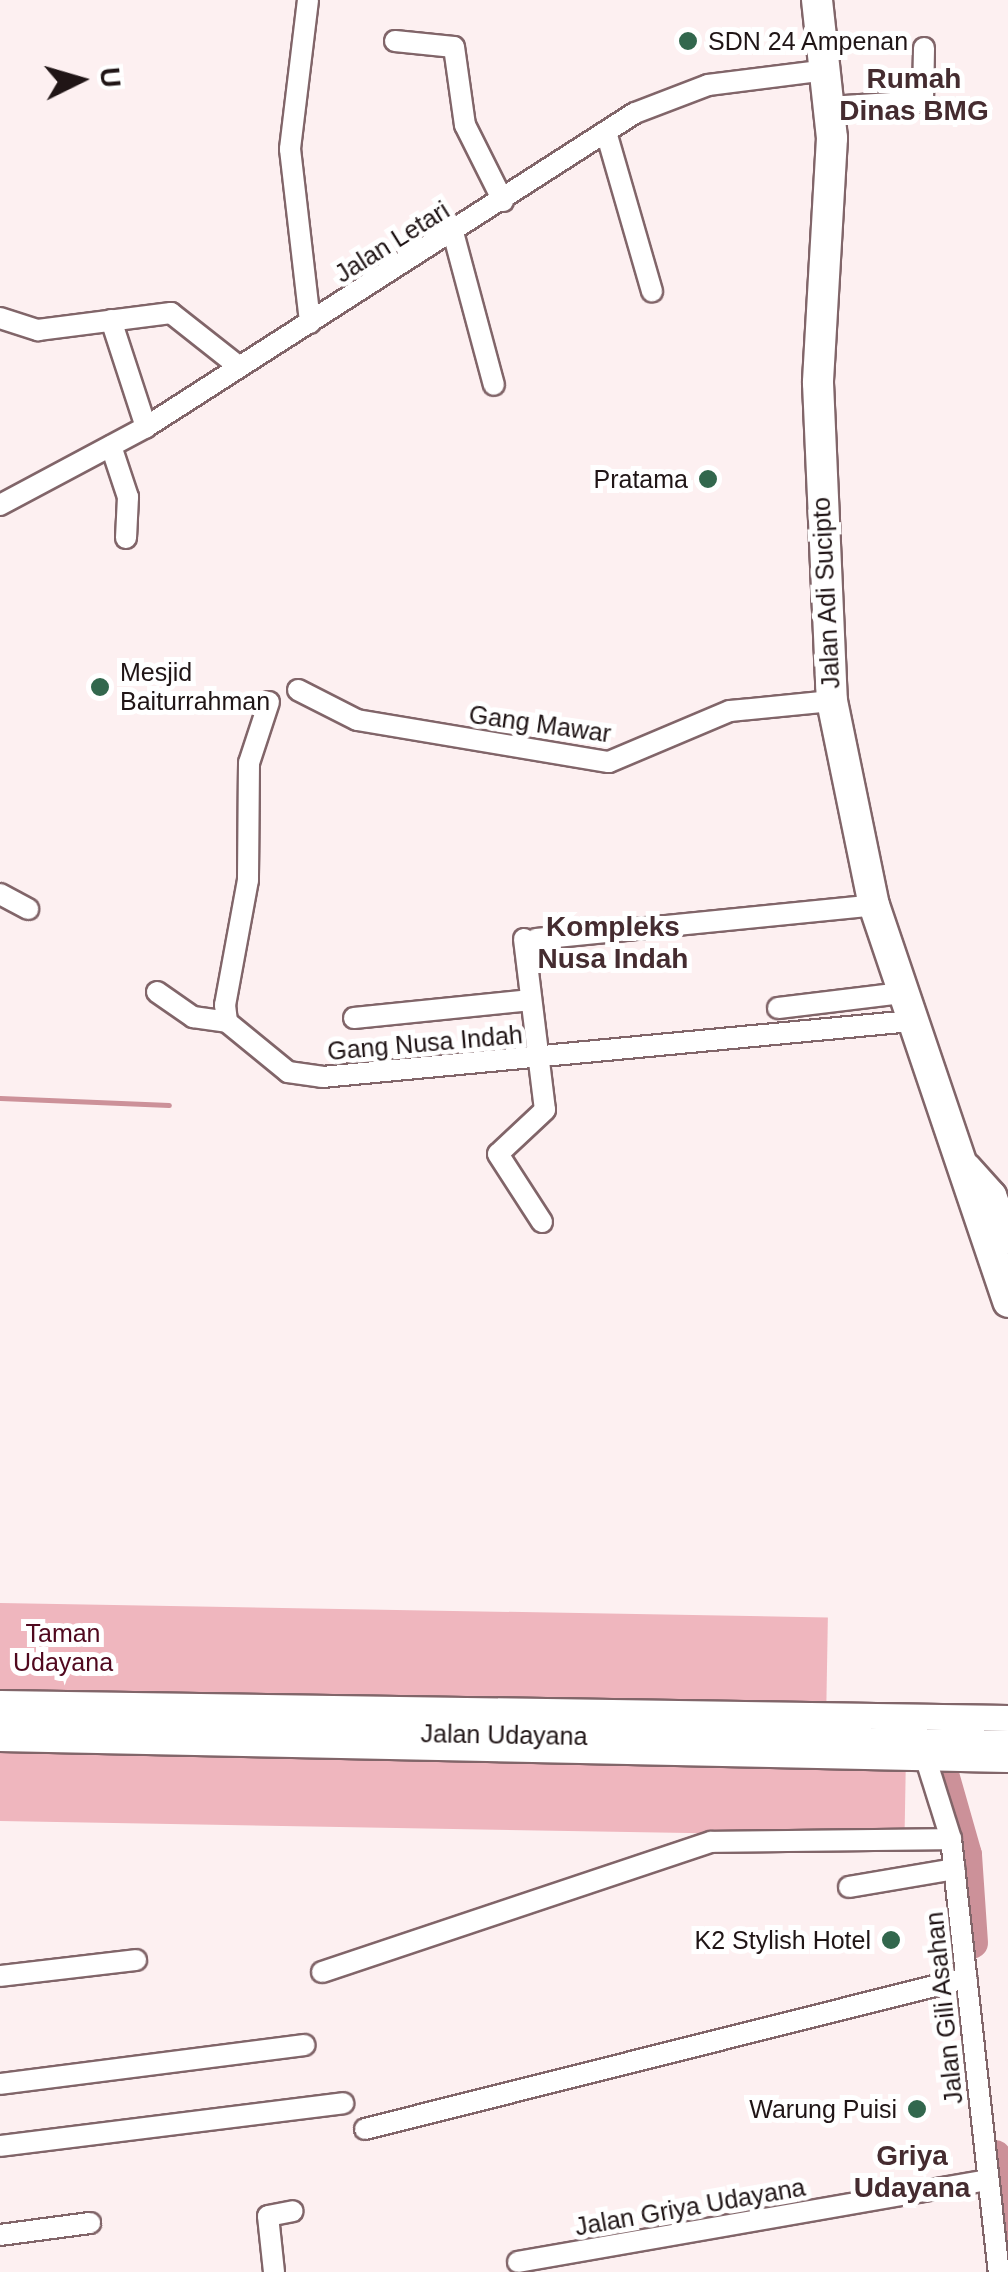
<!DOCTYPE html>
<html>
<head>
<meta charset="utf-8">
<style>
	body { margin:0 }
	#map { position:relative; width:1008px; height:2272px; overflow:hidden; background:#fdf0f1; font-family:Arial,sans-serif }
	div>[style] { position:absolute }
	.green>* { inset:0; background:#efb6be; transform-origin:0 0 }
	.stream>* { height:5px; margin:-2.5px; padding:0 2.5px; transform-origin:2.5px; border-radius:2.5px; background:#cc9199 }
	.river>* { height:32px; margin:-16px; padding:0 16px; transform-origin:16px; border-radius:16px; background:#cc9199 }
	.roads { filter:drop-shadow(2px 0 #816569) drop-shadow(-2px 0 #816569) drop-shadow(0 2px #816569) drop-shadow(0 -2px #816569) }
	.minor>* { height:20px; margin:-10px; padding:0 10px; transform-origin:10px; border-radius:10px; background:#fff }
	.major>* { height:25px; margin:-12.5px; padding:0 12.5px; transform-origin:12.5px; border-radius:12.5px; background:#fff }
	.highway>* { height:30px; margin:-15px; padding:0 15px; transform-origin:15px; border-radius:15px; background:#fff }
	.dots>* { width:28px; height:28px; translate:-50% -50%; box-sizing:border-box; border:5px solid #fff; border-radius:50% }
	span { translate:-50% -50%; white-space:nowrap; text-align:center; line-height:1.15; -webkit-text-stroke:10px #fff; paint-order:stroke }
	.poi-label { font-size:25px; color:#201516 }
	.left { translate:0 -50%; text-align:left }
	.right { translate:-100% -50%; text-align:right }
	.street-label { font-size:25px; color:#201516 }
	.park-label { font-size:25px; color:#50081e }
	.neighbourhood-label { font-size:28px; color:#452c30; font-weight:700 }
	.north { position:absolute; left:30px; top:30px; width:100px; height:100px; -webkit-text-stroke:8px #fff; paint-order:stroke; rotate:85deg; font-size:28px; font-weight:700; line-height:40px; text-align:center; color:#201516 }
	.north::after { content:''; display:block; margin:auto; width:35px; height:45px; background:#201516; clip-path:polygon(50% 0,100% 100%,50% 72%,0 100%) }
</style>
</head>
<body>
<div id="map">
	<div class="green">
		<div style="left:0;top:1603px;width:828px;height:87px;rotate:1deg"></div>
		<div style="left:0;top:1745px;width:906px;height:76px;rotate:1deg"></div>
	</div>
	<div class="stream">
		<div style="left:0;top:1098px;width:169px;rotate:2.4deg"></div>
	</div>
	<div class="river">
		<div style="left:941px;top:1767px;width:91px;rotate:74.1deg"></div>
		<div style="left:966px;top:1855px;width:88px;rotate:86.1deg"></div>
		<div style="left:995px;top:2156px;width:86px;rotate:81.3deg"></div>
	</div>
	<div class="roads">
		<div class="minor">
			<div style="left:308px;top:0;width:150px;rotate:96.9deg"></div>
			<div style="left:290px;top:149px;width:175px;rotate:83.4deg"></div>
			<div style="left:395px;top:41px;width:59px;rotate:5.8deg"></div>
			<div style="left:454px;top:47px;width:79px;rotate:82deg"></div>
			<div style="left:465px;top:125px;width:85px;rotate:63.4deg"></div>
			<div style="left:829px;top:107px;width:94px;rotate:-3.7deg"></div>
			<div style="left:923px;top:101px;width:53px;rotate:-88.9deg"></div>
			<div style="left:606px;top:132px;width:166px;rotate:73.9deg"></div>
			<div style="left:454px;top:236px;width:154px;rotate:75deg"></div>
			<div style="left:0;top:318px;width:40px;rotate:18deg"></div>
			<div style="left:38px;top:330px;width:134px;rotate:-7.3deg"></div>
			<div style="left:171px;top:313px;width:85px;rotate:38.3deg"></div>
			<div style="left:111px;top:320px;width:113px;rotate:71.9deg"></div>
			<div style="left:111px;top:446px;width:54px;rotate:71.6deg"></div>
			<div style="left:128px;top:497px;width:41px;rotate:92.8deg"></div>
			<div style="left:0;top:505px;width:166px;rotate:-28.1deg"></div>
			<div style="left:146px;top:427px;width:581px;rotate:-32.71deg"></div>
			<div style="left:635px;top:113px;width:78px;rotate:-21deg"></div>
			<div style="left:708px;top:85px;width:119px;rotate:-7.2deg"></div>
			<div style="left:298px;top:690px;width:66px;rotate:27deg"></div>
			<div style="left:357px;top:720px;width:255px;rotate:9.5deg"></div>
			<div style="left:609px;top:762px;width:131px;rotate:-22.9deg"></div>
			<div style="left:730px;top:711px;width:102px;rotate:-5.6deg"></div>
			<div style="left:269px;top:702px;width:64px;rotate:108.2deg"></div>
			<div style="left:249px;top:763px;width:117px;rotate:90.5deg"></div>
			<div style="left:248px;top:880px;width:127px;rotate:100.4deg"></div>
			<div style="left:225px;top:1005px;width:17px;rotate:83deg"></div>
			<div style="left:227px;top:1022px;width:79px;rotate:39.3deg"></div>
			<div style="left:288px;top:1072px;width:34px;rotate:8deg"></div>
			<div style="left:322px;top:1077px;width:592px;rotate:-5.43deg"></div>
			<div style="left:0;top:894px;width:32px;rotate:28deg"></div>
			<div style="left:524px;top:939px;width:172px;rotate:83deg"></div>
			<div style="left:545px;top:1110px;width:64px;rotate:136.9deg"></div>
			<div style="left:498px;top:1154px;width:81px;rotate:57.1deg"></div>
			<div style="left:536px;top:939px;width:340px;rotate:-5.7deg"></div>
			<div style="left:157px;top:992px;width:44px;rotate:34.8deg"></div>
			<div style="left:193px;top:1017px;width:34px;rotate:8deg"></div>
			<div style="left:778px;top:1008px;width:125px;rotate:-6.9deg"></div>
			<div style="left:354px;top:1018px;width:178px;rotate:-5.8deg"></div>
			<div style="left:0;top:1741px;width:1008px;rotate:1.19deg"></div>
			<div style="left:923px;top:1750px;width:93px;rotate:72.5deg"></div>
			<div style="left:951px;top:1839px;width:436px;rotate:83.7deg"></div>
			<div style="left:849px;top:1887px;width:107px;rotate:-9.7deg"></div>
			<div style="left:322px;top:1972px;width:410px;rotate:-18.5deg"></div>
			<div style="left:711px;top:1842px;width:240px;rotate:-0.7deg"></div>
			<div style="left:0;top:1976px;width:137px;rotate:-6.7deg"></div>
			<div style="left:0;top:2084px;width:307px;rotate:-7.3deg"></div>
			<div style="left:365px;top:2129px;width:620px;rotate:-14.1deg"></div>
			<div style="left:0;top:2146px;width:346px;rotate:-7.1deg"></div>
			<div style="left:0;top:2235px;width:91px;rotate:-7.6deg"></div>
			<div style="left:518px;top:2262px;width:477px;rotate:-9.9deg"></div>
			<div style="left:274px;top:2272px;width:56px;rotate:-96.1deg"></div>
			<div style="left:268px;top:2216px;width:25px;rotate:-11deg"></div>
		</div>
		<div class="major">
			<div style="left:0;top:1703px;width:1008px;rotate:0.85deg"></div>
			<div style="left:0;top:1725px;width:1008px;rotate:1.02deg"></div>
		</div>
		<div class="highway">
			<div style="left:817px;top:0;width:139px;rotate:83.8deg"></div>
			<div style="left:832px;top:138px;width:245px;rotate:93.3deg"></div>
			<div style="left:818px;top:383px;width:318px;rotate:87.5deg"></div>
			<div style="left:832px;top:701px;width:208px;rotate:78.4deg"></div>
			<div style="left:874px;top:905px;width:419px;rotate:71.3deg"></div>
			<div style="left:966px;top:1168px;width:38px;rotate:48deg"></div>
			<div style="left:991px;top:1196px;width:46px;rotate:68.4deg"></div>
		</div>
	</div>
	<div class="dots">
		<div style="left:688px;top:41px;background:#32674d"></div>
		<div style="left:708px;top:479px;background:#32674d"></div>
		<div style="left:100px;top:687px;background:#32674d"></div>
		<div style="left:891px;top:1940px;background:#32674d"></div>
		<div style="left:917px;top:2109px;background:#32674d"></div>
	</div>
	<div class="poi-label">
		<span class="left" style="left:708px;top:41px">SDN 24 Ampenan</span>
		<span class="right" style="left:688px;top:479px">Pratama</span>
		<span class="left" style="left:120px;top:687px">Mesjid<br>Baiturrahman</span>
		<span class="right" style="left:871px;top:1940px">K2 Stylish Hotel</span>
		<span class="right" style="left:897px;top:2109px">Warung Puisi</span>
	</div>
	<div class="street-label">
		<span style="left:392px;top:242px;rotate:-32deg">Jalan Letari</span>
		<span style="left:826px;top:593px;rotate:-93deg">Jalan Adi Sucipto</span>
		<span style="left:540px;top:724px;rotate:8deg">Gang Mawar</span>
		<span style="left:425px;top:1043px;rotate:-5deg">Gang Nusa Indah</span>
		<span style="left:504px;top:1735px;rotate:1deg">Jalan Udayana</span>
		<span style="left:944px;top:2008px;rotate:-96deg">Jalan Gili Asahan</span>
		<span style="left:690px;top:2207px;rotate:-10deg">Jalan Griya Udayana</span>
	</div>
	<div class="park-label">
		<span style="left:63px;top:1648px">Taman<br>Udayana</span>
	</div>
	<div class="neighbourhood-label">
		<span style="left:914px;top:95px">Rumah<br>Dinas BMG</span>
		<span style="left:613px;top:943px">Kompleks<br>Nusa Indah</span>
		<span style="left:912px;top:2172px">Griya<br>Udayana</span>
	</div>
	<div class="north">U</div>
</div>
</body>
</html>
